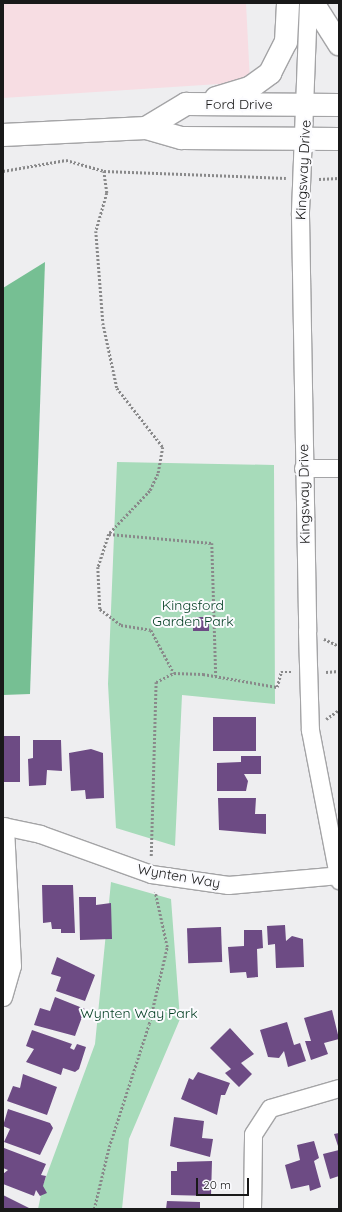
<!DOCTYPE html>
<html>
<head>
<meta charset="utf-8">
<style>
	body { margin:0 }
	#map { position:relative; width:342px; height:1212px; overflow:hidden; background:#eeeef0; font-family:Quicksand,sans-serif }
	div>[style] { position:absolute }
	.industrial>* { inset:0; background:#f7dde3 }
	.green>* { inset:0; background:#a7dbba }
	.forest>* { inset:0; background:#76bf93 }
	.building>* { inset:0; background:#6d4b84; transform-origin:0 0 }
	.path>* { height:2.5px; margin-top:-1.25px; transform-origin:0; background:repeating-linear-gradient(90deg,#89898a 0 2px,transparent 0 4px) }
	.roads { filter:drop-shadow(1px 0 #a4a4a6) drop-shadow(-1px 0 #a4a4a6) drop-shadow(0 1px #a4a4a6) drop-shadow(0 -1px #a4a4a6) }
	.minor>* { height:17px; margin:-8.5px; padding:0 8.5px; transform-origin:8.5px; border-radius:8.5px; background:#fff }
	.major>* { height:22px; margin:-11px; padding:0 11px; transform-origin:11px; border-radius:11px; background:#fff }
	span { translate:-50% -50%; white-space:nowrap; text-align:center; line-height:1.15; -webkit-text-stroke:4px #fbfbfe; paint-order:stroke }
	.street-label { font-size:14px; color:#191919 }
	.park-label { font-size:14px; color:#003d21 }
	.frame { position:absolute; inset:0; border:4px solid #191919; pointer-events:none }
	.scale { position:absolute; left:196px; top:1178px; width:53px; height:18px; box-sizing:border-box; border:2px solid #191919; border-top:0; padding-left:5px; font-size:12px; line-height:14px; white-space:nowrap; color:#191919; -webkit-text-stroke:3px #fbfbfe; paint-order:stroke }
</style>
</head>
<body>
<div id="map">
	<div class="industrial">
		<div style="clip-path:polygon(3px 3px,246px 3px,250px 82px,3px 98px)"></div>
	</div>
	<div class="green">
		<div style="clip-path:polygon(117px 462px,274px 465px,275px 704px,182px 695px,175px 846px,116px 828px,108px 684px)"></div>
		<div style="clip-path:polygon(111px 882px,171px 899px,180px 1019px,129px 1139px,122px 1209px,38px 1209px,43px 1185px,95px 1044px)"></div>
	</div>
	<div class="forest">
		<div style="clip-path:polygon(45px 262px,30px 694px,3px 695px,3px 288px)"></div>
	</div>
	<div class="building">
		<div style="left:209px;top:617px;width:14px;height:16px;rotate:90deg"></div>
		<div style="left:213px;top:717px;width:43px;height:34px"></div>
		<div style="left:3px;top:736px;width:17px;height:46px"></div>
		<div style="clip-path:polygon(33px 740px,61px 740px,62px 771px,47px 770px,46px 785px,29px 786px,28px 759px,33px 758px)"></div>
		<div style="clip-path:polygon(91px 749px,103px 753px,104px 798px,86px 799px,85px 790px,71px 791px,69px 753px)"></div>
		<div style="clip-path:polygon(241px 756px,261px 756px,261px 774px,244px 774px,248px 781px,246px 791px,217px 791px,217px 763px,241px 762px)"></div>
		<div style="clip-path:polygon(218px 798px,256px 798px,255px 814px,266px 814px,266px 834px,219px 830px)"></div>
		<div style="clip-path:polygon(42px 885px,73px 885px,75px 933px,61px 933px,61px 929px,52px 929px,51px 922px,43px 923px)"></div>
		<div style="clip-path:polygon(79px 897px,96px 897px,96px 905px,111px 903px,112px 939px,80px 940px)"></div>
		<div style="clip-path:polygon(285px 925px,286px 941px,292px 936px,303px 939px,304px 967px,276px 968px,275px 944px,268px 945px,267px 926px)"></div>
		<div style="left:221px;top:927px;width:35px;height:34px;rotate:88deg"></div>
		<div style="clip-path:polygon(244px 930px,262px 930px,263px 948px,257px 949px,258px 977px,247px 978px,246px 972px,230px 973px,228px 947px,244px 946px)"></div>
		<div style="clip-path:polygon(57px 957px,95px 975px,85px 1001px,56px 991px,61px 977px,51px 974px)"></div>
		<div style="clip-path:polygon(55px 997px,85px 1009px,75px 1036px,34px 1025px,40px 1008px,50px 1011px)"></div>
		<div style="clip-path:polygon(332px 1010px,339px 1039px,324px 1043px,328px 1054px,311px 1060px,305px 1041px,311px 1041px,304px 1018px)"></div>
		<div style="clip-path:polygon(287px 1022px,294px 1045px,300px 1043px,306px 1061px,288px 1067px,284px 1051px,279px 1058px,268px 1057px,260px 1030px)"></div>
		<div style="clip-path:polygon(230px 1028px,254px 1054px,241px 1063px,252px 1074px,239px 1087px,225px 1073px,231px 1069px,210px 1048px)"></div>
		<div style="clip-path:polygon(32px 1030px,72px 1044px,70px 1048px,74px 1050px,77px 1044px,86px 1047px,79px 1069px,75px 1072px,63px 1068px,61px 1075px,26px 1062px,34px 1049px,26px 1046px)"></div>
		<div style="clip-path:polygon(198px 1072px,230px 1083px,225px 1095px,221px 1095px,217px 1115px,181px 1099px,189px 1078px,193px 1080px)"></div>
		<div style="clip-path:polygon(23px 1074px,57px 1087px,47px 1115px,7px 1101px,13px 1086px,20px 1088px)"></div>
		<div style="clip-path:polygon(8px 1109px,50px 1123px,53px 1128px,40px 1155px,4px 1142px,10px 1129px,3px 1126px)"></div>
		<div style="clip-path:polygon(174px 1117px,204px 1121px,202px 1138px,213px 1139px,210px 1157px,170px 1146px)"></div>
		<div style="clip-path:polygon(339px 1133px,339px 1149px,334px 1134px)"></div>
		<div style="clip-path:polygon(314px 1141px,319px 1158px,314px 1161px,321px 1187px,310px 1191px,309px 1185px,291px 1189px,285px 1165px,300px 1160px,297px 1145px)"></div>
		<div style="clip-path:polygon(4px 1148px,46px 1164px,41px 1175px,46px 1176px,43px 1186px,47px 1193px,40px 1196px,36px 1190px,34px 1196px,3px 1184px,3px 1174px,8px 1170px,3px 1168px)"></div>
		<div style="clip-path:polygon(339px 1150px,339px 1176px,330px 1179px,323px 1154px)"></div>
		<div style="clip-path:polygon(212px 1161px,211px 1196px,171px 1195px,171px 1171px,177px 1171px,177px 1162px)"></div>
		<div style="clip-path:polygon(3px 1195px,31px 1209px,3px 1209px)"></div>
		<div style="clip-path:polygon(167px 1201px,200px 1202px,200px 1209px,166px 1209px)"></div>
	</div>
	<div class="path">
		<div style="left:3px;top:171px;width:64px;rotate:-9.9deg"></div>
		<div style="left:66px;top:160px;width:40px;rotate:16deg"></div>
		<div style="left:104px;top:171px;width:182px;rotate:2.2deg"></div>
		<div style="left:104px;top:171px;width:22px;rotate:82deg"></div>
		<div style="left:107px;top:193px;width:40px;rotate:106deg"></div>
		<div style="left:96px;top:231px;width:92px;rotate:85.6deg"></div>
		<div style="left:103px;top:323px;width:66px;rotate:77.8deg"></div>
		<div style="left:117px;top:388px;width:75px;rotate:52.1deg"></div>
		<div style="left:163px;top:447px;width:27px;rotate:100deg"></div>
		<div style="left:158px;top:474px;width:19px;rotate:115deg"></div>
		<div style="left:150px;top:491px;width:59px;rotate:133.6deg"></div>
		<div style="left:109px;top:534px;width:35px;rotate:108deg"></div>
		<div style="left:98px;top:567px;width:42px;rotate:87.3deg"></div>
		<div style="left:100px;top:609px;width:26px;rotate:37deg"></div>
		<div style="left:121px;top:625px;width:30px;rotate:9deg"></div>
		<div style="left:151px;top:630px;width:49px;rotate:61.9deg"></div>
		<div style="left:319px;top:179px;width:20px;rotate:-3deg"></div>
		<div style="left:109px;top:534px;width:103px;rotate:5deg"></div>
		<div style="left:212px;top:543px;width:133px;rotate:88.3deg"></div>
		<div style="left:324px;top:639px;width:17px;rotate:25deg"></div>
		<div style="left:326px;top:672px;width:13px;rotate:-4deg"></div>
		<div style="left:326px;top:719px;width:16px;rotate:-35deg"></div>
		<div style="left:151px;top:856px;width:174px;rotate:-88.4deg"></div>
		<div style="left:156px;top:682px;width:20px;rotate:-27deg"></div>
		<div style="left:174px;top:673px;width:29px;rotate:2deg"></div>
		<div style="left:203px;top:674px;width:75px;rotate:10deg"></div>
		<div style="left:277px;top:687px;width:16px;rotate:-75deg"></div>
		<div style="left:281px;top:672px;width:12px"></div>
		<div style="left:94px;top:1209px;width:64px;rotate:-76.4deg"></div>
		<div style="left:109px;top:1147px;width:129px;rotate:-72deg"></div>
		<div style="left:149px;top:1024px;width:79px;rotate:-76.8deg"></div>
		<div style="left:167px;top:947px;width:56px;rotate:-102.3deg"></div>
	</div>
	<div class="roads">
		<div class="minor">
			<div style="left:308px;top:3px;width:212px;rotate:92.2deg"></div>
			<div style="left:300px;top:215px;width:416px;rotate:89deg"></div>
			<div style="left:307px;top:631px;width:99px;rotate:88.3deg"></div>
			<div style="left:310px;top:730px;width:153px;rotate:79.1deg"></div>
			<div style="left:303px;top:468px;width:36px"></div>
			<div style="left:3px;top:826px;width:38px;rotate:12deg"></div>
			<div style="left:40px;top:834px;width:118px;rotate:19.8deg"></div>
			<div style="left:151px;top:874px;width:78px;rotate:8.1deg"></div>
			<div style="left:228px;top:885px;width:111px;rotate:-5.1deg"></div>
			<div style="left:3px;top:997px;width:32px;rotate:-74deg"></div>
			<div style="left:12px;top:966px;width:140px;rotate:-92.9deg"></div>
			<div style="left:252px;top:1209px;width:75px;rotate:-89.2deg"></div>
			<div style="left:253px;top:1134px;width:31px;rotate:-57deg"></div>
			<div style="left:270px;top:1108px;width:72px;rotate:-16.2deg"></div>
		</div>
		<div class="major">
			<div style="left:313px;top:3px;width:49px;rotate:57.6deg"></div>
			<div style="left:216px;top:98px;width:37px;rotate:-17deg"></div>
			<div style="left:251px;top:87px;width:24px;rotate:-36deg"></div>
			<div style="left:270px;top:73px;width:35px;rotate:-63deg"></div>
			<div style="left:286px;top:42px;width:39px;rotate:-87deg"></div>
			<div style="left:146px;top:128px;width:47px;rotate:-31deg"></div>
			<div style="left:186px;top:104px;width:153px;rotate:0.4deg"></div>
			<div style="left:3px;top:135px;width:143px;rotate:-2.8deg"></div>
			<div style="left:146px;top:128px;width:37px;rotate:16deg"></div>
			<div style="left:182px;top:138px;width:157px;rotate:0.4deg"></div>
		</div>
	</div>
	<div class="street-label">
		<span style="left:239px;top:104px">Ford Drive</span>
		<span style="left:303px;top:170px;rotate:-87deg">Kingsway Drive</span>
		<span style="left:304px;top:494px;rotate:-91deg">Kingsway Drive</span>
		<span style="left:179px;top:876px;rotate:10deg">Wynten Way</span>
	</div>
	<div class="park-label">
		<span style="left:193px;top:613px">Kingsford<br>Garden Park</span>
		<span style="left:139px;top:1013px">Wynten Way Park</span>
	</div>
	<div class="frame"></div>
	<div class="scale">20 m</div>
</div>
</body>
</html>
